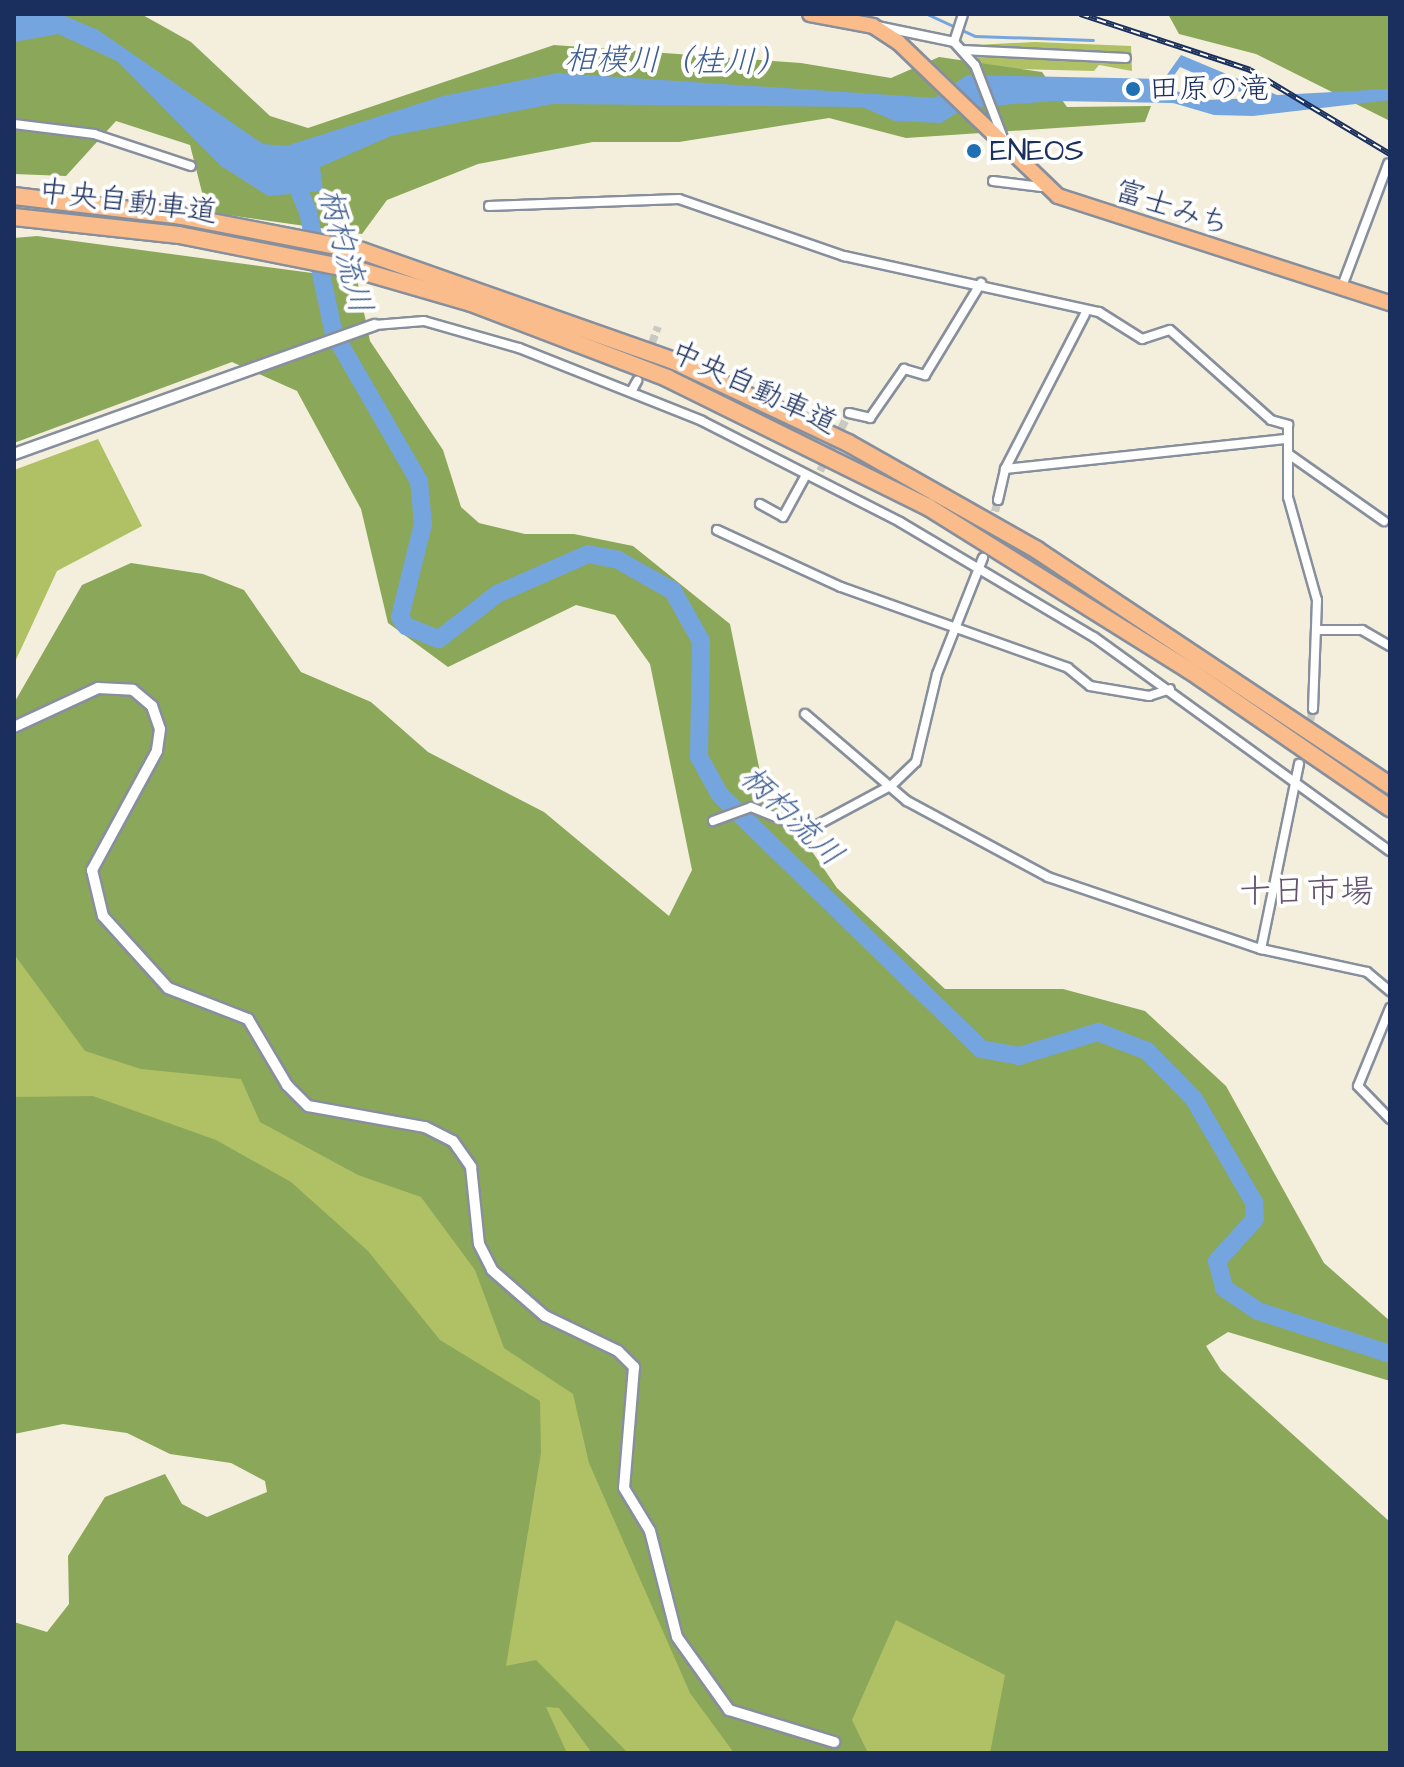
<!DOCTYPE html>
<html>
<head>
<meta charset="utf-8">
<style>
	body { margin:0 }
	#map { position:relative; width:1404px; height:1767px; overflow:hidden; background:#f3efdc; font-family:"Architects Daughter","Klee One",sans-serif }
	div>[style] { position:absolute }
	.green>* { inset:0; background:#afc164 }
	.forest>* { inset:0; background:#8ba75a }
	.water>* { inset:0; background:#75a5df }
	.stream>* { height:3px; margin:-1.5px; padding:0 1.5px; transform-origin:1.5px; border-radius:1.5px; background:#75a5df }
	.river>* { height:18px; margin:-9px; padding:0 9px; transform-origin:9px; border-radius:9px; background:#75a5df }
	.minor-tunnel>* { height:8px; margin-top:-4px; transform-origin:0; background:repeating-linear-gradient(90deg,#c8c9c3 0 8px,transparent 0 12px) }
	.roads { filter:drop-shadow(2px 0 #878f9d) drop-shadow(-2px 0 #878f9d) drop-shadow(0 2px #878f9d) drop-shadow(0 -2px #878f9d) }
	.minor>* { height:8px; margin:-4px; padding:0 4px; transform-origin:4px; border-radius:4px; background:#fff }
	.tertiary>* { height:10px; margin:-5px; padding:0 5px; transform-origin:5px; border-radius:5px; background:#fff }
	.trunk>* { height:14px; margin:-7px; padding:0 7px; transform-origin:7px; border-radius:7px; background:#f9bc8a }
	.motorway>* { height:16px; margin:-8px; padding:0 8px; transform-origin:8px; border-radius:8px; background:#f9bc8a }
	.rail>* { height:6px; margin-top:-3px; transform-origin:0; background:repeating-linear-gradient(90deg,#fff 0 9px,#1b2f5e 0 18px); box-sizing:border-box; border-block:2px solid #1b2f5e }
	.dots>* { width:22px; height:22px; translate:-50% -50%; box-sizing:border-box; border:4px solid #fff; border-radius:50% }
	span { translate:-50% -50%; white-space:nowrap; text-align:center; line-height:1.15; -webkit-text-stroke:8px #fff; paint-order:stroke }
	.poi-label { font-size:30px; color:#1b2f5e }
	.left { translate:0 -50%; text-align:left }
	.street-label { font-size:30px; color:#1b2f5e }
	.water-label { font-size:32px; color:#3f5e92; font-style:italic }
	.quarter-label { font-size:34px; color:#65536e }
	.frame { position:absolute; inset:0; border:16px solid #1b2f5e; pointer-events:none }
</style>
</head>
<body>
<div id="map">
	<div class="green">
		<div style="clip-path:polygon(1035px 42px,1131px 46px,1132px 71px,1099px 65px,1094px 71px,980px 68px,974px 45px)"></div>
		<div style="clip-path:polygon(98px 439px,142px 526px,57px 571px,14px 664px,14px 470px)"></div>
		<div style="clip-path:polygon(14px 907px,933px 1446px,1166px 1753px,483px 1753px,14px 1166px)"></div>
	</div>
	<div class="forest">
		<div style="clip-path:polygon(14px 14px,141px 14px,191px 42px,270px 116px,308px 128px,554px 45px,801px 63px,891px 78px,939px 57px,1042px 72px,1067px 107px,1151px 106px,1145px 122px,906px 138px,829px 118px,679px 142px,593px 142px,478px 164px,387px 200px,362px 234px,207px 212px,190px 145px,116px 121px,66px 176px,14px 174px)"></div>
		<div style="clip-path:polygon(1168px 14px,1390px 14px,1390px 121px,1256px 54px,1179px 34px)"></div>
		<div style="clip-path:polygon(37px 236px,357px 279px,370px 341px,443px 450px,461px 507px,479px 523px,525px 534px,574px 534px,633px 546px,730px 624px,761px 777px,837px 888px,945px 989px,1063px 989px,1145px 1011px,1226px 1086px,1324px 1263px,1390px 1321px,1390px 1381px,1228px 1332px,1206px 1346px,1221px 1370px,1390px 1522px,1390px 1753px,990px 1753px,1005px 1675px,896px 1620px,852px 1720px,868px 1753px,734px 1753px,690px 1693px,589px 1463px,573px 1394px,504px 1348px,475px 1270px,421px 1197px,358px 1175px,260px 1122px,241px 1079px,141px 1069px,85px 1051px,14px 954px,14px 703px,82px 585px,131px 563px,203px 574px,244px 590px,301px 672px,371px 702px,428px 752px,544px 812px,669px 916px,692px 870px,650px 664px,615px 615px,576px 605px,448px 667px,388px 623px,361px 509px,297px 391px,232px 362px,14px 443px,14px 238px)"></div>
		<div style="clip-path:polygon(93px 1096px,216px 1140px,291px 1182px,368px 1251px,440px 1340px,540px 1401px,541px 1453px,506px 1666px,536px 1660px,628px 1753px,592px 1753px,559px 1708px,546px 1707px,567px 1753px,14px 1753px,14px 1622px,47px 1632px,69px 1604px,68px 1556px,105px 1497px,165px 1474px,182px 1504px,207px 1517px,267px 1492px,265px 1481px,231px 1463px,170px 1454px,127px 1433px,63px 1424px,14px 1434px,14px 1097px)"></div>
	</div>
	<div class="water">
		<div style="clip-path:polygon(evenodd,14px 14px,60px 14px,98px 30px,263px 144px,286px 146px,443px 96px,557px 73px,935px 98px,967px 75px,1164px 79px,1181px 55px,1277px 95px,1390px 89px,1390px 100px,1253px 116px,1214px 115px,1173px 103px,1054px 101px,964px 108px,941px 123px,895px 121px,862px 107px,552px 104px,391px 136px,320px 167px,323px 191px,268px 196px,221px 166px,117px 61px,58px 34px,14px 42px,14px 14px,1180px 67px,1212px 81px,1256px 98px,1207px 100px,1176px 91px,1168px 84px,1180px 67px)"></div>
	</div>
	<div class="stream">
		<div style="left:927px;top:14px;width:53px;rotate:24.6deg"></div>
		<div style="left:975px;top:36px;width:118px;rotate:1.9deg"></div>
	</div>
	<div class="river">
		<div style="left:290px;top:169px;width:47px;rotate:67.3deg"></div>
		<div style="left:308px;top:212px;width:125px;rotate:78deg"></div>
		<div style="left:334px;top:334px;width:170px;rotate:60deg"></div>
		<div style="left:419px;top:481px;width:43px;rotate:84.7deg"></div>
		<div style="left:423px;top:524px;width:96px;rotate:103.9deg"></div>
		<div style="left:400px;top:617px;width:11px;rotate:56deg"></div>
		<div style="left:406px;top:626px;width:35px;rotate:22deg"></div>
		<div style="left:439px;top:639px;width:73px;rotate:-37.8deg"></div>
		<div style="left:497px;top:594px;width:99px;rotate:-23.7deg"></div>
		<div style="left:588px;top:554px;width:31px;rotate:11deg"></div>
		<div style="left:618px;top:560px;width:63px;rotate:29.4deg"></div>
		<div style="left:673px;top:591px;width:57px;rotate:60.8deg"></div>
		<div style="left:701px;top:641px;width:116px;rotate:91deg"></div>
		<div style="left:699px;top:757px;width:43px;rotate:61.1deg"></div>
		<div style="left:720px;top:795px;width:364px;rotate:44.2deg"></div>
		<div style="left:981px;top:1049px;width:39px;rotate:10deg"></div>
		<div style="left:1019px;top:1056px;width:83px;rotate:-16.9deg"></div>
		<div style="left:1098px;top:1032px;width:53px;rotate:21.2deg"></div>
		<div style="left:1147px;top:1051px;width:67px;rotate:45.6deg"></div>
		<div style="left:1194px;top:1099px;width:119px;rotate:59.8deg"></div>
		<div style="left:1254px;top:1202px;width:17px;rotate:87deg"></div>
		<div style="left:1255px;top:1219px;width:57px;rotate:132.1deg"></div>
		<div style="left:1217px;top:1261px;width:28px;rotate:75deg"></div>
		<div style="left:1224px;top:1288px;width:41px;rotate:34.1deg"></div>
		<div style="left:1258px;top:1311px;width:139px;rotate:18deg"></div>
	</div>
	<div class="minor-tunnel">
		<div style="left:648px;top:354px;width:29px;rotate:-70deg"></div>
		<div style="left:820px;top:471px;width:65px;rotate:-63.4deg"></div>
		<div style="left:983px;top:558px;width:60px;rotate:-75.5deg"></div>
		<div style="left:1307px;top:732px;width:24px;rotate:-75deg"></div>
	</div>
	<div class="roads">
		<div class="minor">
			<div style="left:877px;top:26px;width:79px;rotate:11.7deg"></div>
			<div style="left:954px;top:42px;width:31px;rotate:48deg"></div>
			<div style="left:975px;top:65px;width:84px;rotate:69deg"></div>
			<div style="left:954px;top:42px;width:29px;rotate:-72deg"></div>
			<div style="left:962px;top:50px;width:164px;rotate:2.8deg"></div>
			<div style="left:14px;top:124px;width:81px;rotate:7.1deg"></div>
			<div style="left:94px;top:134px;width:102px;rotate:18.3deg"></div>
			<div style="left:993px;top:181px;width:49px;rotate:7deg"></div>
			<div style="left:489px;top:206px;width:190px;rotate:-2.1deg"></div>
			<div style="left:679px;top:199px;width:175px;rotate:19.1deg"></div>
			<div style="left:844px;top:256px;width:261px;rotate:12.4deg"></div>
			<div style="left:1099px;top:312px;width:51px;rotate:32.1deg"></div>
			<div style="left:1142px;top:339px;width:29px;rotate:-18deg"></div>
			<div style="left:1170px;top:330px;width:135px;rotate:41.7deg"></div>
			<div style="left:1271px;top:420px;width:18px;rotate:16deg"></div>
			<div style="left:1288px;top:425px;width:72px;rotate:90deg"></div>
			<div style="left:1288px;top:497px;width:107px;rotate:74.3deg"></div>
			<div style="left:1317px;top:600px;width:109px;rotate:92.1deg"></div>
			<div style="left:1341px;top:289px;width:134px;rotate:-69.4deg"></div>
			<div style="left:375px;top:325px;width:49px;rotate:-4.7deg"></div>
			<div style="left:424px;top:321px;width:99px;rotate:15.9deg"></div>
			<div style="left:519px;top:348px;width:197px;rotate:21.7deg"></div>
			<div style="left:702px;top:421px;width:222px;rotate:27deg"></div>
			<div style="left:900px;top:522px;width:226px;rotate:30.7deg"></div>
			<div style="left:1094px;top:637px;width:365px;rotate:35.9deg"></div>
			<div style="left:631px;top:392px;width:13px;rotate:-61deg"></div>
			<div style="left:849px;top:413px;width:22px;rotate:13deg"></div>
			<div style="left:870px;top:418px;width:60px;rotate:-55.2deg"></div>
			<div style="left:904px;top:369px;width:22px;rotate:16deg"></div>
			<div style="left:925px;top:375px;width:108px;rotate:-58.7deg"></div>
			<div style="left:1290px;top:455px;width:115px;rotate:35.1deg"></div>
			<div style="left:1005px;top:469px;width:282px;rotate:-6.1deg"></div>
			<div style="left:998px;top:500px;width:32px;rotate:-77deg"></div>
			<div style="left:1005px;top:469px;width:174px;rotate:-62.7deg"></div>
			<div style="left:760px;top:504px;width:26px;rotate:29deg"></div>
			<div style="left:783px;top:517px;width:48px;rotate:-61.3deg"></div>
			<div style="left:717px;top:530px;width:136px;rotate:24.7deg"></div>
			<div style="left:841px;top:587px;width:241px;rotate:19.6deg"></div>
			<div style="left:1068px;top:668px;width:28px;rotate:39deg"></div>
			<div style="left:1090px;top:686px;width:60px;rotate:9.6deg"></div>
			<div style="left:1149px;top:696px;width:22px;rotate:-18deg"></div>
			<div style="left:1316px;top:630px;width:46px"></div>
			<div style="left:1362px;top:630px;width:32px;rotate:30deg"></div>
			<div style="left:805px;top:714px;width:134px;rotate:40.5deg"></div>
			<div style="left:907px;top:801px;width:160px;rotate:28.3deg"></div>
			<div style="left:1048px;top:877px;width:225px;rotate:18.7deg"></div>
			<div style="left:1261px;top:949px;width:108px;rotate:12.2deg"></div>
			<div style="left:1367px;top:972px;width:30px;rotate:40deg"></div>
			<div style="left:713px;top:821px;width:40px;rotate:-20.2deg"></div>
			<div style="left:751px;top:807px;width:61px;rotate:22deg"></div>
			<div style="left:808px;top:830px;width:95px;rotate:-28.2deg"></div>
			<div style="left:892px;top:785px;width:33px;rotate:-44deg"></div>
			<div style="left:916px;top:762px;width:90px;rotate:-76.6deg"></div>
			<div style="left:937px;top:674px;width:125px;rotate:-68.4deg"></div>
			<div style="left:1261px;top:949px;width:189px;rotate:-78.4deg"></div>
			<div style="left:1390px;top:1008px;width:84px;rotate:112.3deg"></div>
			<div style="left:1358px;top:1086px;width:46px;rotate:45.9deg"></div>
		</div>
		<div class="tertiary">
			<div style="left:14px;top:454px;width:383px;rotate:-19.7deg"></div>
			<div style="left:14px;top:727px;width:93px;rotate:-24.9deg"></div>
			<div style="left:98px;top:688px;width:35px;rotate:3deg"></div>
			<div style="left:133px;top:690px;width:25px;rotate:40deg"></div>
			<div style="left:152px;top:706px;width:24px;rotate:71deg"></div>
			<div style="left:160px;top:729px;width:22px;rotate:98deg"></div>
			<div style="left:157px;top:751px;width:136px;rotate:118.6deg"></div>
			<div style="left:92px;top:870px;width:47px;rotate:76.6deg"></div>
			<div style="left:103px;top:916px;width:97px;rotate:47.9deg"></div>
			<div style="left:168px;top:988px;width:86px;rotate:21.2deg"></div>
			<div style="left:248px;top:1019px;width:77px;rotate:59.4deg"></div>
			<div style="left:287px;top:1085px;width:30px;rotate:45deg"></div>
			<div style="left:308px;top:1106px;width:119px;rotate:10.2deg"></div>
			<div style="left:425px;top:1127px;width:31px;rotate:27deg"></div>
			<div style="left:453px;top:1141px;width:32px;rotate:55deg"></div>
			<div style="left:471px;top:1167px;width:77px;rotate:84.1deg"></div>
			<div style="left:479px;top:1244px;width:29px;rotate:63deg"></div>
			<div style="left:492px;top:1270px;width:70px;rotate:41deg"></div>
			<div style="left:545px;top:1316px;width:81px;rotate:25.6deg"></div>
			<div style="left:618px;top:1351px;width:23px;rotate:45deg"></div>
			<div style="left:634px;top:1367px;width:121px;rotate:94.7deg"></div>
			<div style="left:624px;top:1488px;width:50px;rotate:58.8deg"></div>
			<div style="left:650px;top:1531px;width:109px;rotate:75.7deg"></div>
			<div style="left:677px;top:1637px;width:90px;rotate:54.5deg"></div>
			<div style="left:729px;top:1710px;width:110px;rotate:16.9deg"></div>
		</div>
		<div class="trunk">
			<div style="left:810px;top:14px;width:64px;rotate:10.8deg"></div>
			<div style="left:873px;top:26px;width:30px;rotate:33deg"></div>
			<div style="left:898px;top:42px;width:222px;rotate:43.9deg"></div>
			<div style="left:1058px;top:196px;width:349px;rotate:17.9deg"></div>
		</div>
		<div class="motorway">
			<div style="left:14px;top:196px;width:168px;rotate:6.8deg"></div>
			<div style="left:181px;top:216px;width:184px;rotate:10.9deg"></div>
			<div style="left:362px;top:251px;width:331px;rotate:19.4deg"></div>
			<div style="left:674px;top:361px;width:192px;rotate:25.2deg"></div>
			<div style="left:848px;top:443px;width:217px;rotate:29.5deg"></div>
			<div style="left:1037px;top:550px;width:424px;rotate:33.7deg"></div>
			<div style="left:14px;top:217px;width:166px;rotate:6.2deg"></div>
			<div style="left:179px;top:235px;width:186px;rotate:11.2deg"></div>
			<div style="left:361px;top:271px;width:115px;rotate:16.2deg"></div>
			<div style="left:471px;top:303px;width:210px;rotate:20.9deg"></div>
			<div style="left:667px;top:378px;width:291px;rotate:26.3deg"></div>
			<div style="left:928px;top:507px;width:308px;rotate:32deg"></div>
			<div style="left:1189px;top:670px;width:244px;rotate:34.5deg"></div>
		</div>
	</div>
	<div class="rail">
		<div style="left:1080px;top:14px;width:179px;rotate:18.2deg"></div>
		<div style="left:1250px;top:70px;width:163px;rotate:31deg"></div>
	</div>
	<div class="dots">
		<div style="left:1133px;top:89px;background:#1f6fb2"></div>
		<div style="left:974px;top:151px;background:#1f6fb2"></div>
	</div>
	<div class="poi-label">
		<span class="left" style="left:1149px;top:89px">田原の滝</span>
		<span class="left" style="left:990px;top:151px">ENEOS</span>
	</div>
	<div class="street-label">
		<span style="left:128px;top:202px;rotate:7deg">中央自動車道</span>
		<span style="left:1172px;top:208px;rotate:18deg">富士みち</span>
		<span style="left:754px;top:388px;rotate:25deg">中央自動車道</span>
	</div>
	<div class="water-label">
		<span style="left:676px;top:62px;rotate:1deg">相模川（桂川）</span>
		<span style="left:344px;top:251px;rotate:75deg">柄杓流川</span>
		<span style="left:791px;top:817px;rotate:44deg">柄杓流川</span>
	</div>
	<div class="quarter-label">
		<span style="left:1306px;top:893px">十日市場</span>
	</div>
	<div class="frame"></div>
</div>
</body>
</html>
